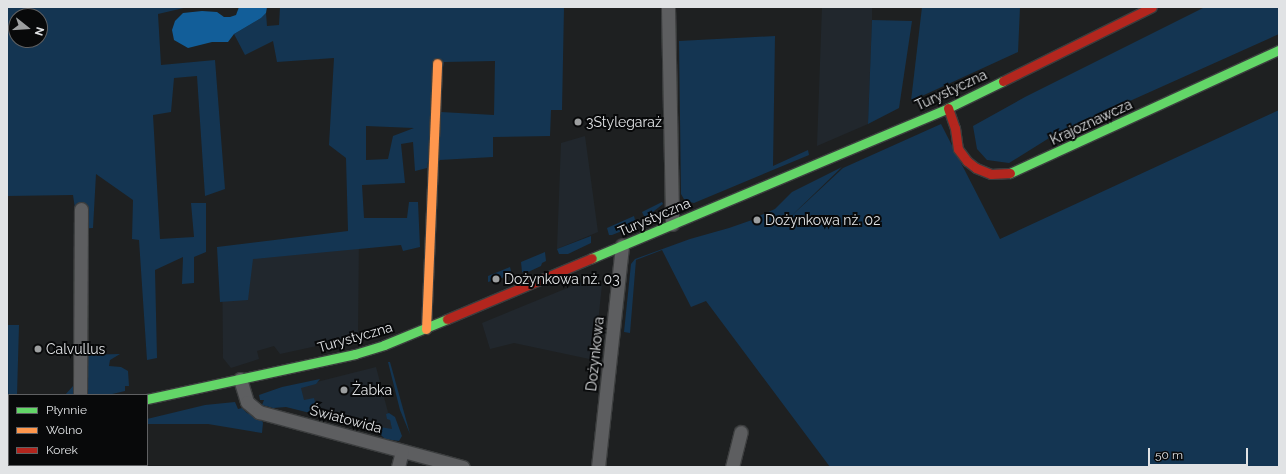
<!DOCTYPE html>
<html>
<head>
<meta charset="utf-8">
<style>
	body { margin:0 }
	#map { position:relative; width:1286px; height:474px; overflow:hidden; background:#1e2021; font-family:Raleway,sans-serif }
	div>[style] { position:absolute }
	.built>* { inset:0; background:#21272d }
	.green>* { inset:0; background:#143552 }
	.water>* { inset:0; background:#125e99 }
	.roads { filter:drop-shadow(1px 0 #3b3d3e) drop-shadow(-1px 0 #3b3d3e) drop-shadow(0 1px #3b3d3e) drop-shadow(0 -1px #3b3d3e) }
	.street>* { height:13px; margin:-6.5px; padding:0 6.5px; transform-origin:6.5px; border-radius:6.5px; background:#5d5e60 }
	.fast>* { height:9px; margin:-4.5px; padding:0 4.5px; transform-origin:4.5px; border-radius:4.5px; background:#63d668 }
	.slow>* { height:9px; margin:-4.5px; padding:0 4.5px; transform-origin:4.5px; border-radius:4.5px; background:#ff974d }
	.jam>* { height:9px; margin:-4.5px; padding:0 4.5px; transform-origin:4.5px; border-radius:4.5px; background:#b3261e }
	.dots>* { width:11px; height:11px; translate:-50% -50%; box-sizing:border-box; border:2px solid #08090a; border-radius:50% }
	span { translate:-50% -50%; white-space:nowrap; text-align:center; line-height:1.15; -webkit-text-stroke:4px #08090a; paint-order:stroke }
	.street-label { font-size:14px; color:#e1e3e5 }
	.poi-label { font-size:14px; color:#e1e3e5 }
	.left { translate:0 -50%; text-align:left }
	.frame { position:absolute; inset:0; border:8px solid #e1e3e5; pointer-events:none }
	.legend { position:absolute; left:8px; top:394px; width:140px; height:72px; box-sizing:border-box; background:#08090a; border:1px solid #5f6062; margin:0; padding:5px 7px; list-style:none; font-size:12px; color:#e1e3e5 }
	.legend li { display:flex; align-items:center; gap:8px; height:20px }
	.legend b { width:20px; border:1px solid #5f6062 }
	.north { position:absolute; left:8px; top:8px; width:40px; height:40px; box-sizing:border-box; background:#08090a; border:1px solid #5f6062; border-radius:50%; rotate:107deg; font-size:11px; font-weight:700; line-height:16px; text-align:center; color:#e1e3e5 }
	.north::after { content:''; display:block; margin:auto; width:14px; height:18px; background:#9d9fa0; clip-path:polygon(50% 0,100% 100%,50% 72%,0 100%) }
	.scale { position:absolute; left:1148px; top:448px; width:100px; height:18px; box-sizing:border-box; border:2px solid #e1e3e5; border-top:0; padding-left:5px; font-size:12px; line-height:14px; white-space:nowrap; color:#e1e3e5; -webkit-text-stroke:3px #08090a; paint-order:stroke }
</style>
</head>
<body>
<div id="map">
	<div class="built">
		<div style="clip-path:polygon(822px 7px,872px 7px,872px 20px,868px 124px,817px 146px)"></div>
		<div style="clip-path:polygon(585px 136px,598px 232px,557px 249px,561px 143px)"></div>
		<div style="clip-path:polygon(359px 235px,358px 337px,280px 354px,274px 346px,257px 351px,259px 359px,231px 368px,223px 358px,222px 247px)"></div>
		<div style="clip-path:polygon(582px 282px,602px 285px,594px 360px,514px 343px,490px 349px,482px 323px)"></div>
		<div style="clip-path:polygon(376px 367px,393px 431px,261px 396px)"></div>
	</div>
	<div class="green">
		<div style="clip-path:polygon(evenodd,7px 7px,188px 7px,158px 14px,161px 65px,215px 60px,225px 189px,205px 196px,197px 76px,174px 78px,171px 112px,153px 115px,160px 239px,194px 237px,191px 203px,206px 203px,206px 252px,194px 257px,194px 283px,182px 284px,183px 257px,155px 270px,157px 358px,147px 360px,139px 240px,132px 239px,133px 200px,96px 174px,93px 228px,78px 229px,73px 195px,7px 196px,7px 7px,16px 16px,40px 16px,40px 40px,16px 40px,16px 16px)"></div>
		<div style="clip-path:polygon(evenodd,280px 7px,564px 7px,562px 110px,551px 110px,550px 136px,493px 137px,493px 157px,439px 160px,441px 112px,494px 115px,495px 61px,444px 62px,427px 168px,415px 171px,413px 142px,401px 144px,405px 183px,362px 185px,364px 218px,407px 218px,409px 202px,418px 202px,420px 247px,403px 251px,401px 245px,253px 259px,248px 300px,220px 302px,217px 247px,348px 231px,346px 158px,329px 145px,334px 58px,277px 62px,273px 41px,245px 55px,234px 34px,261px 18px,266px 13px,267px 26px,279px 25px,280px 7px,366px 126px,414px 128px,393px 136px,388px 159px,366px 160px,366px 126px)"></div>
		<div style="clip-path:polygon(922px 7px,1020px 7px,1018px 52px,911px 101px)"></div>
		<div style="clip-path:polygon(1205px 7px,1279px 7px,1279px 34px,1054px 135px,1009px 163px,987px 160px,977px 149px,973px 126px,1025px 97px)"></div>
		<div style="clip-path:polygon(872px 20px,912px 21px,899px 108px,868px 124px)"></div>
		<div style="clip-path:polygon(775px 36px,773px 166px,808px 150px,809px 155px,694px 203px,685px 201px,681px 194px,679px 41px)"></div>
		<div style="clip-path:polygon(1279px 110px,1279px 467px,830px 467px,706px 301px,691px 307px,662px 250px,636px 260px,630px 333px,624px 332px,631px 264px,635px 259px,690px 239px,729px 228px,752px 220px,753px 223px,761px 220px,759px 216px,775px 209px,792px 192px,842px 167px,786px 221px,843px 168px,941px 124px,1000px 239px)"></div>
		<div style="clip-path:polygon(662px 202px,663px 204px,645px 218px,642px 212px)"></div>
		<div style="clip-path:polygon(634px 216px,636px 224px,632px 227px,612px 235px,609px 235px,607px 228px)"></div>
		<div style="clip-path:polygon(591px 236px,591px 243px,568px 254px,559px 254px,557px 249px)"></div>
		<div style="clip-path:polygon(545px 252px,546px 261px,542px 263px,541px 266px,526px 273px,522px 272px,521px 262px)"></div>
		<div style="clip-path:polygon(510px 267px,512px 275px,488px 282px,488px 276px)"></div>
		<div style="clip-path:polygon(73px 324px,76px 325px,77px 395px,65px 395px,73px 386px)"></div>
		<div style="clip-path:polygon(7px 325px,19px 325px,17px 395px,9px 395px,9px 413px,7px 413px)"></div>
		<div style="clip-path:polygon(120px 354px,110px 360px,109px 366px,121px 367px,128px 371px,129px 386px,125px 386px,125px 391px,108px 395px,83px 395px,84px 355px)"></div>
		<div style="clip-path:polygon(388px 362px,390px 362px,410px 434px,400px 410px)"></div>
		<div style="clip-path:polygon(320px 379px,316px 384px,301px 388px,304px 400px,314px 398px,318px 415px,286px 407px,273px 408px,262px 405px,264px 400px,260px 400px,259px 395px,282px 387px)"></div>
		<div style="clip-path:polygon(235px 402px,238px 409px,242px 408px,247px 413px,261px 418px,263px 423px,262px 433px,208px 424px,147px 424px,147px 419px,205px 405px)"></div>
		<div style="clip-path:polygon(389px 413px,395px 417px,402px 436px,399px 441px,385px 439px,380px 434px,380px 427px,392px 429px,390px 420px,387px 419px,386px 414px)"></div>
	</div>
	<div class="water">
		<div style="clip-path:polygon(239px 7px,267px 7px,266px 13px,261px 18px,234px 34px,228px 42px,212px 42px,188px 48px,174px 40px,172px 30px,175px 21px,183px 13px,202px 11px,217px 12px,224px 17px,230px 17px,236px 15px)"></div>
	</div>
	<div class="roads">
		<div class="street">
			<div style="left:668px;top:7px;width:217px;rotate:88.9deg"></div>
			<div style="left:240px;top:379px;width:24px;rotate:73deg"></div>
			<div style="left:247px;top:402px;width:16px;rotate:40deg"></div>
			<div style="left:259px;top:412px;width:211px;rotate:15.1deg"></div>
			<div style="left:80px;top:395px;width:186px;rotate:-89.7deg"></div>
			<div style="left:398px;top:467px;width:16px;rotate:-76deg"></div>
			<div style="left:598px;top:467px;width:223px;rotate:-83.8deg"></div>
			<div style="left:732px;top:467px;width:36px;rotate:-76deg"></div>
		</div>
		<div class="fast">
			<div style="left:1010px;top:173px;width:296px;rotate:-24.6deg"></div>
			<div style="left:592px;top:258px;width:386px;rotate:-22.8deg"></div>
			<div style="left:948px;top:108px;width:61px;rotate:-26.1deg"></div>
			<div style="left:147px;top:399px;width:213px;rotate:-12.2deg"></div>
			<div style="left:355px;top:354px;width:30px;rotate:-17deg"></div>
			<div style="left:384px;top:345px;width:68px;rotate:-22.4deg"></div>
		</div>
		<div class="slow">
			<div style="left:426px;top:329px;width:266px;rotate:-87.6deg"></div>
		</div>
		<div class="jam">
			<div style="left:1003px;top:81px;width:166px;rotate:-26.4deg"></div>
			<div style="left:948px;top:108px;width:21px;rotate:71deg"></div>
			<div style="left:955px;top:128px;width:21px;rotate:82deg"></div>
			<div style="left:958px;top:149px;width:15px;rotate:53deg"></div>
			<div style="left:967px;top:161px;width:11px;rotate:38deg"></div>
			<div style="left:976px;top:168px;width:16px;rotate:22deg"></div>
			<div style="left:991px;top:174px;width:19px;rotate:-3deg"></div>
			<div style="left:447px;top:319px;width:157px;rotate:-22.8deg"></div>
			<div style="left:7px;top:431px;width:2px;rotate:-27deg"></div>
		</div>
	</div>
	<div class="dots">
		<div style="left:578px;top:122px;background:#9d9fa0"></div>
		<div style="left:757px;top:220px;background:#9d9fa0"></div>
		<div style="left:496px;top:279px;background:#9d9fa0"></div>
		<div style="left:38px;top:349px;background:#9d9fa0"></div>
		<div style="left:344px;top:390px;background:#9d9fa0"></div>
	</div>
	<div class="street-label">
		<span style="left:951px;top:90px;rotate:-25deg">Turystyczna</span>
		<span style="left:1091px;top:122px;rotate:-25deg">Krajoznawcza</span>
		<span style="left:654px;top:217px;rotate:-23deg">Turystyczna</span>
		<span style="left:355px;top:337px;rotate:-16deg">Turystyczna</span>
		<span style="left:595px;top:354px;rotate:-84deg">Dożynkowa</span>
		<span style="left:346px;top:419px;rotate:15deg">Światowida</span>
	</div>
	<div class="poi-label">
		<span class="left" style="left:586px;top:122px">3Stylegaraż</span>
		<span class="left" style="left:765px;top:220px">Dożynkowa nż. 02</span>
		<span class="left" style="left:504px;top:279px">Dożynkowa nż. 03</span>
		<span class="left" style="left:46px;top:349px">Calvullus</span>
		<span class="left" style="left:352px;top:390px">Żabka</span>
	</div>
	<div class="frame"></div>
	<ul class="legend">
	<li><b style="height:5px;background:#63d668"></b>Płynnie</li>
	<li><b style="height:5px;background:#ff974d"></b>Wolno</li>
	<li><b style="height:5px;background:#b3261e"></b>Korek</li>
	</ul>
	<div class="north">N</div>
	<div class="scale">50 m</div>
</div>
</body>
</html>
